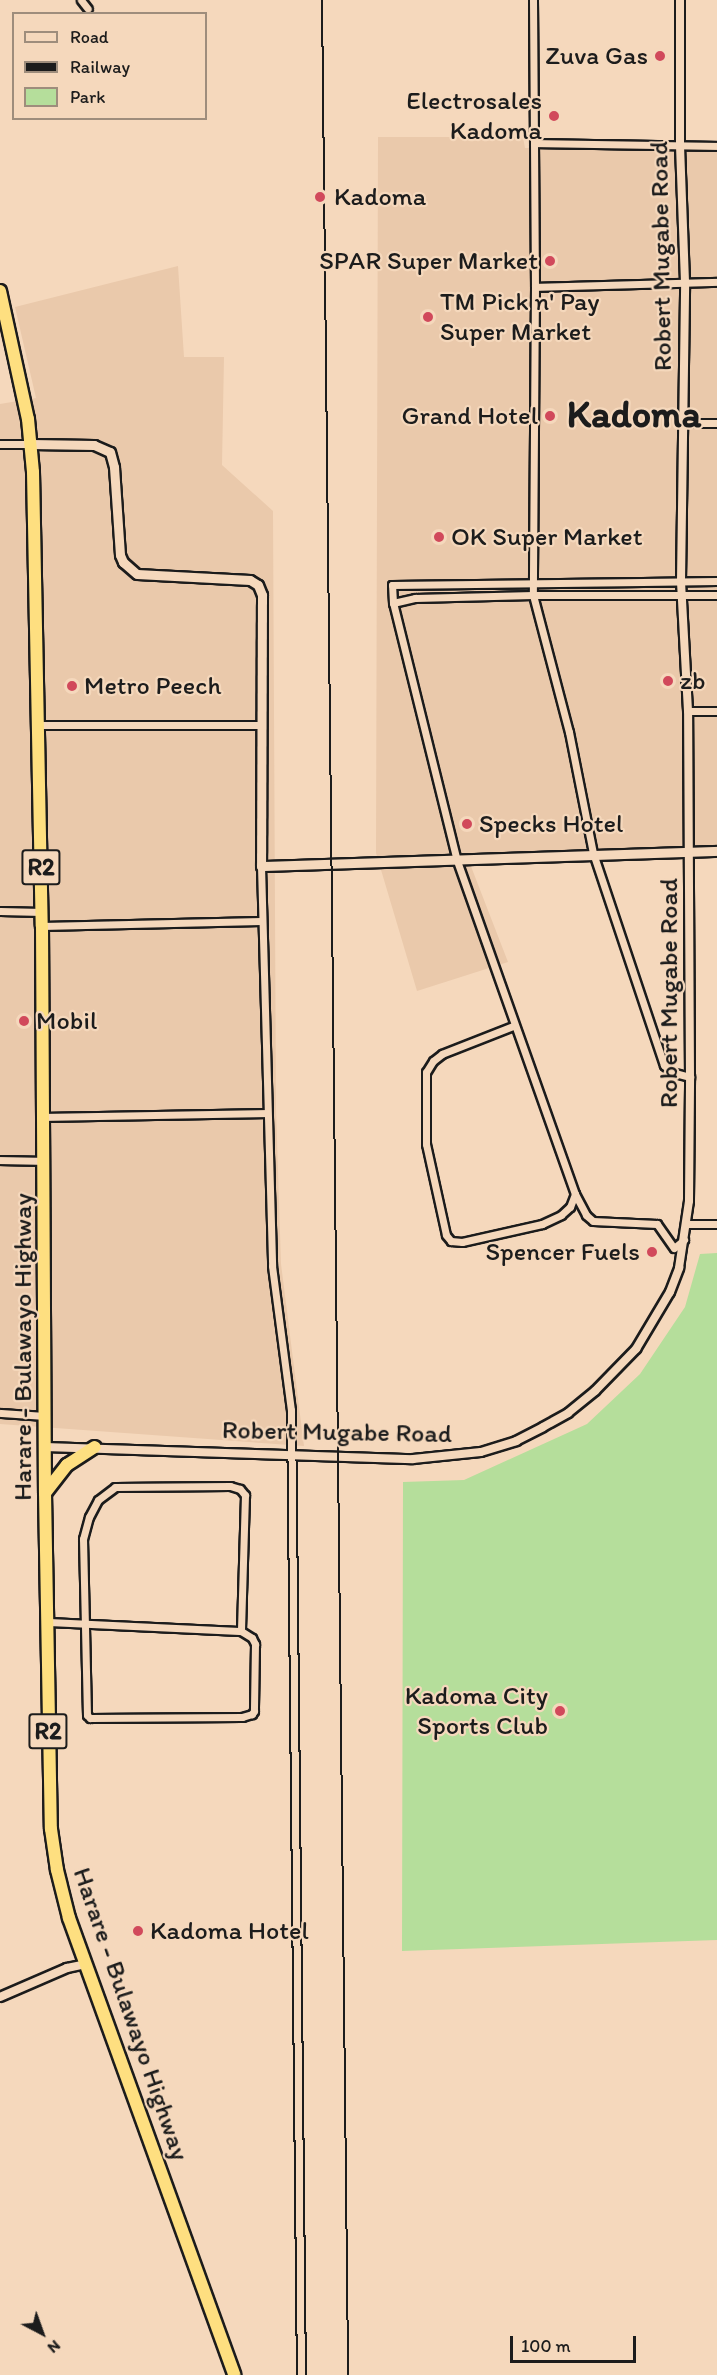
<!DOCTYPE html>
<html>
<head>
<meta charset="utf-8">
<style>
	body { margin:0 }
	#map { position:relative; width:717px; height:2375px; overflow:hidden; background:#f5d8bc; font-family:Itim,sans-serif }
	div>[style] { position:absolute }
	.built>* { inset:0; background:#eac9ab }
	.green>* { inset:0; background:#b5de9b }
	.roads { filter:drop-shadow(2px 0 #1c1c1c) drop-shadow(-2px 0 #1c1c1c) drop-shadow(0 2px #1c1c1c) drop-shadow(0 -2px #1c1c1c) }
	.minor>* { height:7px; margin:-3.5px; padding:0 3.5px; transform-origin:3.5px; border-radius:3.5px; background:#f5d8bc }
	.tertiary>* { height:8px; margin:-4px; padding:0 4px; transform-origin:4px; border-radius:4px; background:#f5d8bc }
	.secondary>* { height:9px; margin:-4.5px; padding:0 4.5px; transform-origin:4.5px; border-radius:4.5px; background:#f5d8bc }
	.trunk>* { height:12px; margin:-6px; padding:0 6px; transform-origin:6px; border-radius:6px; background:#fedf80 }
	.rail>* { height:2px; margin:-1px; padding:0 1px; transform-origin:1px; border-radius:1px; background:#1c1c1c }
	.dots>* { width:16px; height:16px; translate:-50% -50%; box-sizing:border-box; border:3px solid #f5d8bc; border-radius:50% }
	span { translate:-50% -50%; white-space:nowrap; text-align:center; line-height:1.15; -webkit-text-stroke:4.5px #f5d8bc; paint-order:stroke }
	.shield-label span { padding:2px 4px; background:#f5d8bc; border:2px solid; border-radius:4px; -webkit-text-stroke-width:0 }
	.shield-label { font-size:24px; color:#1c1c1c; font-weight:700 }
	.poi-label { font-size:26px; color:#1c1c1c }
	.right { translate:-100% -50%; text-align:right }
	.left { translate:0 -50%; text-align:left }
	.street-label { font-size:26px; color:#1c1c1c }
	.town-label { font-size:38px; color:#1c1c1c; font-weight:700 }
	.legend { position:absolute; left:12px; top:12px; width:195px; height:108px; box-sizing:border-box; background:#f5d8bc; border:2px solid #9e8d7c; margin:0; padding:8px 10px; list-style:none; font-size:18px; color:#1c1c1c }
	.legend li { display:flex; align-items:center; gap:12px; height:30px }
	.legend b { width:30px; border:2px solid #9e8d7c }
	.north { position:absolute; left:12px; top:2303px; width:60px; height:60px; -webkit-text-stroke:4px #f5d8bc; paint-order:stroke; rotate:139deg; font-size:16px; font-weight:700; line-height:24px; text-align:center; color:#1c1c1c }
	.north::after { content:''; display:block; margin:auto; width:21px; height:27px; background:#1c1c1c; clip-path:polygon(50% 0,100% 100%,50% 72%,0 100%) }
	.scale { position:absolute; left:510px; top:2336px; width:126px; height:27px; box-sizing:border-box; border:3px solid #1c1c1c; border-top:0; padding-left:8px; font-size:18px; line-height:21px; white-space:nowrap; color:#1c1c1c; -webkit-text-stroke:4px #f5d8bc; paint-order:stroke }
</style>
</head>
<body>
<div id="map">
	<div class="built">
		<div style="clip-path:polygon(378px 137px,523px 137px,525px 148px,717px 149px,717px 846px,467px 856px,508px 962px,417px 991px,376px 853px)"></div>
		<div style="clip-path:polygon(178px 266px,184px 357px,224px 357px,222px 465px,273px 511px,276px 1109px,281px 1264px,304px 1446px,0 1424px,0 404px,36px 398px,15px 307px)"></div>
	</div>
	<div class="green">
		<div style="clip-path:polygon(717px 1253px,717px 1940px,402px 1951px,403px 1482px,464px 1480px,587px 1424px,640px 1374px,685px 1307px,700px 1254px)"></div>
	</div>
	<div class="roads">
		<div class="minor">
			<div style="left:81px;top:0;width:11px;rotate:52deg"></div>
			<div style="left:533px;top:0;width:287px;rotate:89.6deg"></div>
			<div style="left:535px;top:287px;width:308px;rotate:90.4deg"></div>
			<div style="left:533px;top:595px;width:142px;rotate:75.3deg"></div>
			<div style="left:569px;top:732px;width:123px;rotate:78.8deg"></div>
			<div style="left:593px;top:853px;width:224px;rotate:71.5deg"></div>
			<div style="left:664px;top:1065px;width:10px;rotate:45deg"></div>
			<div style="left:671px;top:1072px;width:20px;rotate:15deg"></div>
			<div style="left:534px;top:143px;width:183px;rotate:0.9deg"></div>
			<div style="left:535px;top:287px;width:182px;rotate:-1.6deg"></div>
			<div style="left:684px;top:423px;width:33px"></div>
			<div style="left:0;top:444px;width:31px"></div>
			<div style="left:393px;top:603px;width:23px;rotate:-13deg"></div>
			<div style="left:415px;top:598px;width:118px;rotate:-1.5deg"></div>
			<div style="left:533px;top:595px;width:184px"></div>
			<div style="left:688px;top:711px;width:29px"></div>
			<div style="left:39px;top:725px;width:222px"></div>
			<div style="left:261px;top:866px;width:400px;rotate:88.4deg"></div>
			<div style="left:272px;top:1266px;width:145px;rotate:82.5deg"></div>
			<div style="left:291px;top:1410px;width:965px;rotate:89.41deg"></div>
			<div style="left:0;top:911px;width:42px;rotate:1.4deg"></div>
			<div style="left:42px;top:926px;width:219px;rotate:-1.3deg"></div>
			<div style="left:513px;top:1026px;width:76px;rotate:158.5deg"></div>
			<div style="left:442px;top:1054px;width:11px;rotate:142deg"></div>
			<div style="left:433px;top:1061px;width:13px;rotate:122deg"></div>
			<div style="left:426px;top:1072px;width:72px;rotate:90deg"></div>
			<div style="left:426px;top:1144px;width:93px;rotate:77.6deg"></div>
			<div style="left:446px;top:1235px;width:8px;rotate:50deg"></div>
			<div style="left:451px;top:1241px;width:11px;rotate:5deg"></div>
			<div style="left:462px;top:1242px;width:82px;rotate:-12.7deg"></div>
			<div style="left:542px;top:1224px;width:21px;rotate:-25deg"></div>
			<div style="left:561px;top:1215px;width:12px;rotate:-42deg"></div>
			<div style="left:570px;top:1207px;width:14px;rotate:-69deg"></div>
			<div style="left:575px;top:1194px;width:353px;rotate:-109.5deg"></div>
			<div style="left:457px;top:861px;width:266px;rotate:-103.9deg"></div>
			<div style="left:393px;top:603px;width:18px;rotate:-93deg"></div>
			<div style="left:392px;top:585px;width:325px;rotate:-0.7deg"></div>
			<div style="left:44px;top:1117px;width:222px;rotate:-1deg"></div>
			<div style="left:0;top:1160px;width:45px;rotate:1.3deg"></div>
			<div style="left:575px;top:1194px;width:24px;rotate:62deg"></div>
			<div style="left:586px;top:1215px;width:9px;rotate:41deg"></div>
			<div style="left:593px;top:1221px;width:64px;rotate:2.7deg"></div>
			<div style="left:657px;top:1224px;width:29px;rotate:55deg"></div>
			<div style="left:674px;top:1248px;width:13px;rotate:-39deg"></div>
			<div style="left:686px;top:1224px;width:31px"></div>
			<div style="left:0;top:1413px;width:45px;rotate:3.8deg"></div>
			<div style="left:230px;top:1486px;width:10px;rotate:17deg"></div>
			<div style="left:240px;top:1489px;width:8px;rotate:50deg"></div>
			<div style="left:245px;top:1495px;width:136px;rotate:91.7deg"></div>
			<div style="left:241px;top:1631px;width:13px;rotate:32deg"></div>
			<div style="left:252px;top:1638px;width:7px;rotate:63deg"></div>
			<div style="left:255px;top:1644px;width:67px;rotate:90.9deg"></div>
			<div style="left:254px;top:1711px;width:4px;rotate:124deg"></div>
			<div style="left:252px;top:1714px;width:10px;rotate:163deg"></div>
			<div style="left:242px;top:1717px;width:152px;rotate:179.6deg"></div>
			<div style="left:90px;top:1718px;width:4px;rotate:-135deg"></div>
			<div style="left:87px;top:1715px;width:176px;rotate:-91.3deg"></div>
			<div style="left:83px;top:1539px;width:23px;rotate:-75deg"></div>
			<div style="left:89px;top:1517px;width:19px;rotate:-62deg"></div>
			<div style="left:98px;top:1500px;width:21px;rotate:-37deg"></div>
			<div style="left:115px;top:1487px;width:115px;rotate:-0.5deg"></div>
			<div style="left:47px;top:1622px;width:194px;rotate:2.7deg"></div>
		</div>
		<div class="tertiary">
			<div style="left:45px;top:1447px;width:368px;rotate:1.9deg"></div>
			<div style="left:413px;top:1459px;width:68px;rotate:-5.9deg"></div>
			<div style="left:481px;top:1452px;width:37px;rotate:-17deg"></div>
			<div style="left:516px;top:1441px;width:30px;rotate:-27deg"></div>
			<div style="left:543px;top:1427px;width:29px;rotate:-29deg"></div>
			<div style="left:568px;top:1413px;width:35px;rotate:-39deg"></div>
			<div style="left:595px;top:1391px;width:59px;rotate:-45.7deg"></div>
			<div style="left:636px;top:1349px;width:66px;rotate:-59.2deg"></div>
			<div style="left:670px;top:1292px;width:26px;rotate:-69deg"></div>
			<div style="left:679px;top:1268px;width:68px;rotate:-81.5deg"></div>
			<div style="left:689px;top:1201px;width:124px;rotate:-89.5deg"></div>
			<div style="left:690px;top:1077px;width:366px;rotate:-90.3deg"></div>
			<div style="left:688px;top:711px;width:130px;rotate:-93.1deg"></div>
			<div style="left:681px;top:581px;width:299px;rotate:-89.2deg"></div>
			<div style="left:685px;top:282px;width:136px;rotate:-92.1deg"></div>
			<div style="left:680px;top:146px;width:146px;rotate:-90deg"></div>
			<div style="left:0;top:1997px;width:73px;rotate:-23.4deg"></div>
			<div style="left:67px;top:1968px;width:19px;rotate:-12deg"></div>
		</div>
		<div class="secondary">
			<div style="left:31px;top:444px;width:63px;rotate:0.9deg"></div>
			<div style="left:94px;top:445px;width:17px;rotate:24deg"></div>
			<div style="left:110px;top:452px;width:16px;rotate:75deg"></div>
			<div style="left:114px;top:467px;width:88px;rotate:86.1deg"></div>
			<div style="left:120px;top:555px;width:8px;rotate:67deg"></div>
			<div style="left:123px;top:562px;width:18px;rotate:41deg"></div>
			<div style="left:137px;top:574px;width:113px;rotate:3deg"></div>
			<div style="left:250px;top:580px;width:9px;rotate:32deg"></div>
			<div style="left:258px;top:585px;width:11px;rotate:68deg"></div>
			<div style="left:262px;top:595px;width:271px;rotate:90.2deg"></div>
			<div style="left:261px;top:866px;width:456px;rotate:-1.9deg"></div>
		</div>
		<div class="trunk">
			<div style="left:0;top:291px;width:131px;rotate:77.7deg"></div>
			<div style="left:28px;top:419px;width:53px;rotate:84.6deg"></div>
			<div style="left:33px;top:472px;width:454px;rotate:88.9deg"></div>
			<div style="left:42px;top:926px;width:567px;rotate:89.7deg"></div>
			<div style="left:45px;top:1493px;width:336px;rotate:89deg"></div>
			<div style="left:51px;top:1829px;width:41px;rotate:81.7deg"></div>
			<div style="left:57px;top:1870px;width:49px;rotate:76deg"></div>
			<div style="left:69px;top:1918px;width:486px;rotate:70.1deg"></div>
			<div style="left:45px;top:1493px;width:36px;rotate:-52deg"></div>
			<div style="left:67px;top:1465px;width:33px;rotate:-33deg"></div>
		</div>
	</div>
	<div class="rail">
		<div style="left:322px;top:0;width:2375px;rotate:89.37deg"></div>
	</div>
	<div class="dots">
		<div style="left:660px;top:56px;background:#d1495b"></div>
		<div style="left:554px;top:116px;background:#d1495b"></div>
		<div style="left:320px;top:197px;background:#d1495b"></div>
		<div style="left:550px;top:261px;background:#d1495b"></div>
		<div style="left:428px;top:317px;background:#d1495b"></div>
		<div style="left:550px;top:416px;background:#d1495b"></div>
		<div style="left:439px;top:537px;background:#d1495b"></div>
		<div style="left:668px;top:681px;background:#d1495b"></div>
		<div style="left:72px;top:686px;background:#d1495b"></div>
		<div style="left:467px;top:824px;background:#d1495b"></div>
		<div style="left:24px;top:1021px;background:#d1495b"></div>
		<div style="left:652px;top:1252px;background:#d1495b"></div>
		<div style="left:560px;top:1711px;background:#d1495b"></div>
		<div style="left:138px;top:1931px;background:#d1495b"></div>
	</div>
	<div class="shield-label">
		<span style="left:41px;top:867px">R2</span>
		<span style="left:48px;top:1731px">R2</span>
	</div>
	<div class="poi-label">
		<span class="right" style="left:648px;top:56px">Zuva Gas</span>
		<span class="right" style="left:542px;top:116px">Electrosales<br>Kadoma</span>
		<span class="left" style="left:334px;top:197px">Kadoma</span>
		<span class="right" style="left:538px;top:261px">SPAR Super Market</span>
		<span class="left" style="left:440px;top:317px">TM Pick n' Pay<br>Super Market</span>
		<span class="right" style="left:538px;top:416px">Grand Hotel</span>
		<span class="left" style="left:451px;top:537px">OK Super Market</span>
		<span class="left" style="left:680px;top:681px">zb</span>
		<span class="left" style="left:84px;top:686px">Metro Peech</span>
		<span class="left" style="left:479px;top:824px">Specks Hotel</span>
		<span class="left" style="left:36px;top:1021px">Mobil</span>
		<span class="right" style="left:640px;top:1252px">Spencer Fuels</span>
		<span class="right" style="left:548px;top:1711px">Kadoma City<br>Sports Club</span>
		<span class="left" style="left:150px;top:1931px">Kadoma Hotel</span>
	</div>
	<div class="street-label">
		<span style="left:661px;top:256px;rotate:-91deg">Robert Mugabe Road</span>
		<span style="left:669px;top:993px;rotate:-90deg">Robert Mugabe Road</span>
		<span style="left:23px;top:1347px;rotate:-90deg">Harare - Bulawayo Highway</span>
		<span style="left:337px;top:1432px;rotate:1deg">Robert Mugabe Road</span>
		<span style="left:131px;top:2014px;rotate:71deg">Harare - Bulawayo Highway</span>
	</div>
	<div class="town-label">
		<span style="left:634px;top:415px">Kadoma</span>
	</div>
	<ul class="legend">
	<li><b style="height:8px;background:#f5d8bc"></b>Road</li>
	<li><b style="height:8px;background:#1c1c1c"></b>Railway</li>
	<li><b style="height:16px;background:#b5de9b"></b>Park</li>
	</ul>
	<div class="north">N</div>
	<div class="scale">100 m</div>
</div>
</body>
</html>
